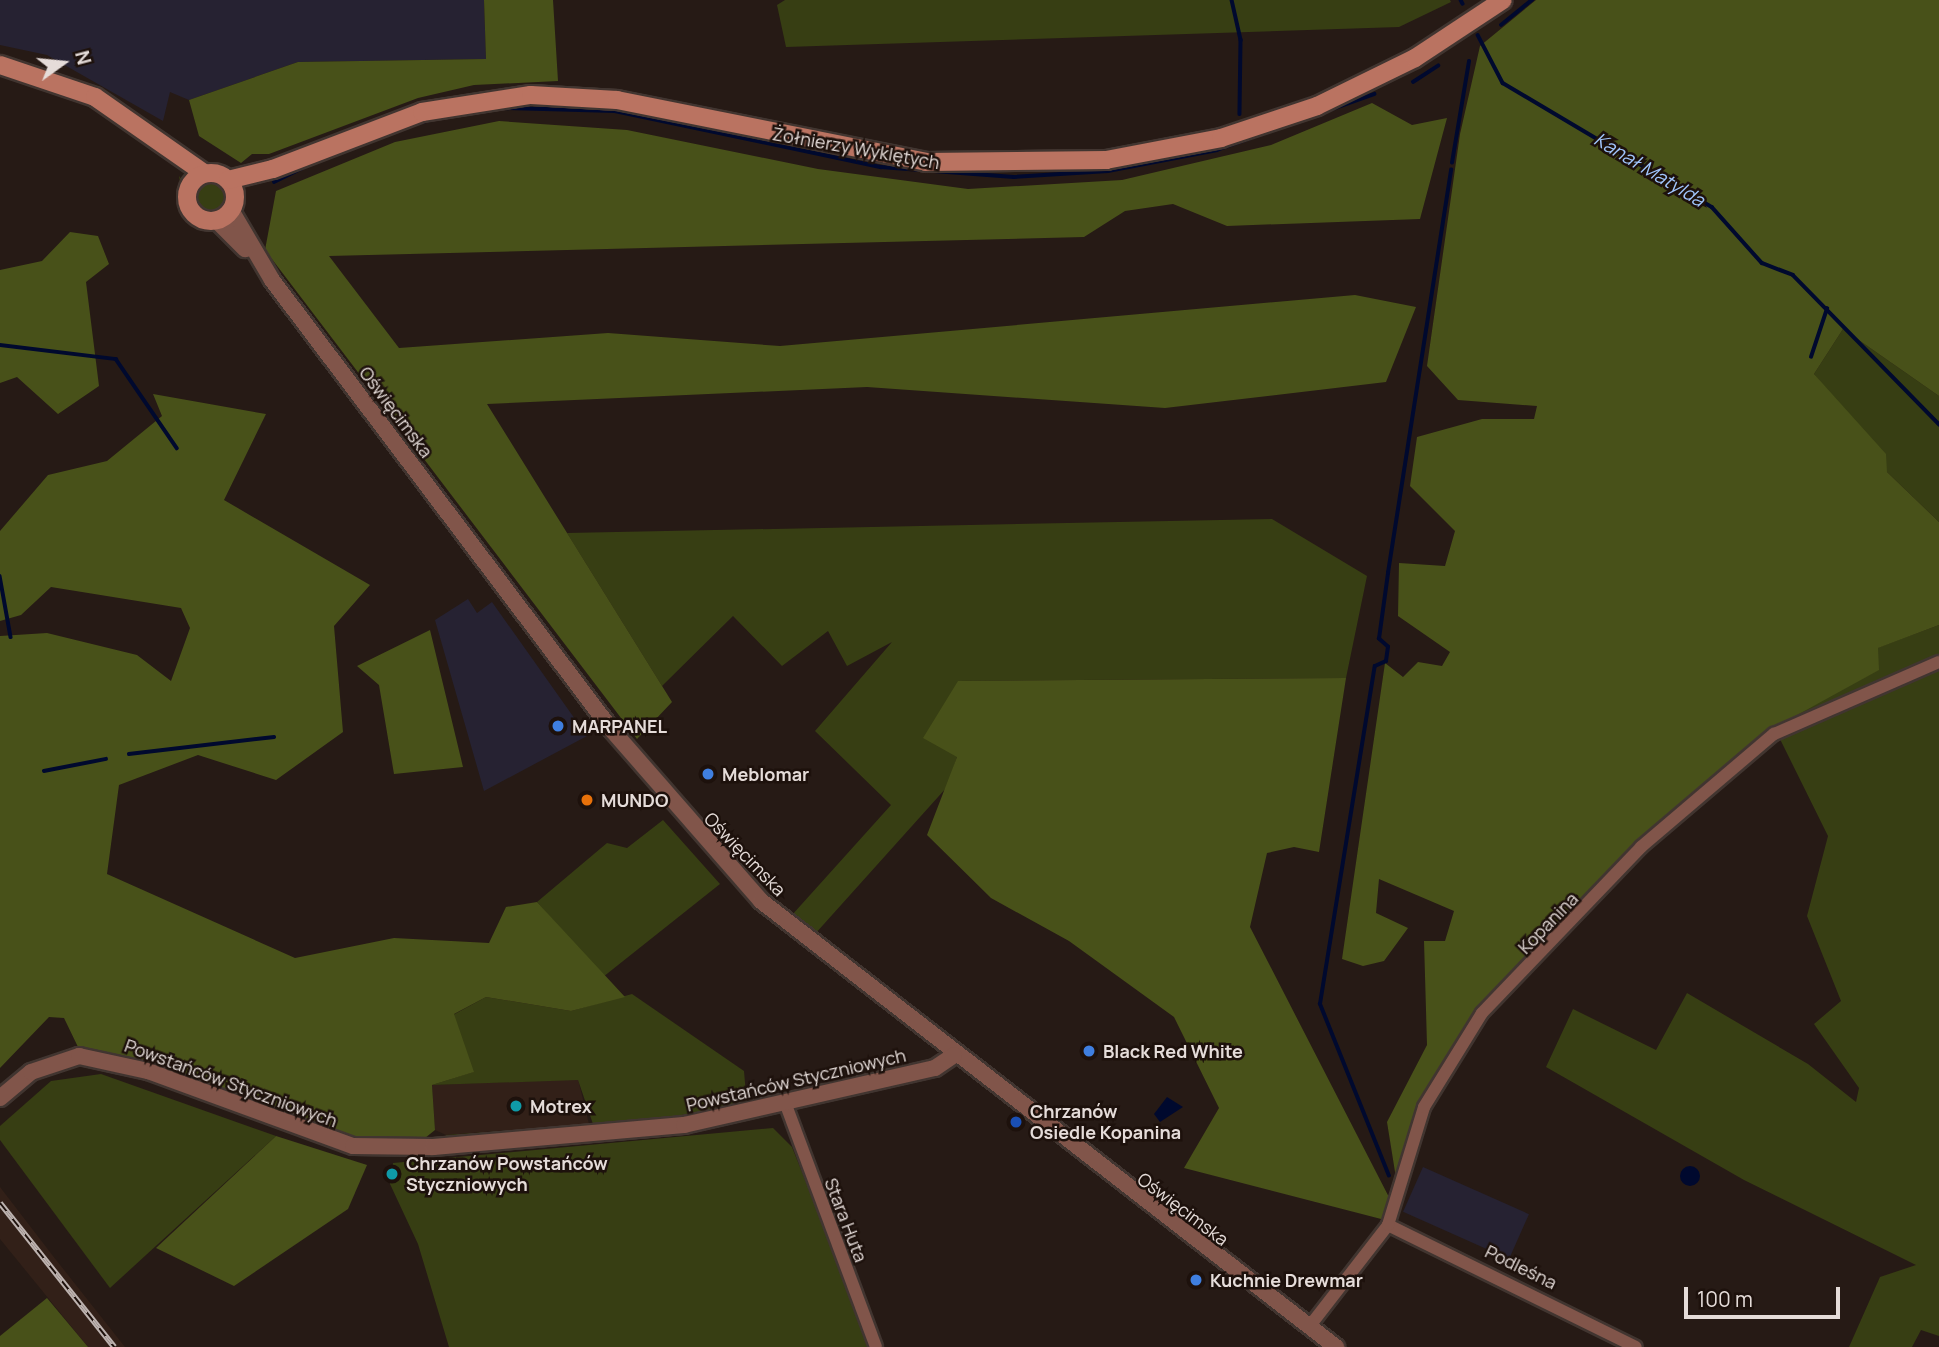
<!DOCTYPE html>
<html>
<head>
<meta charset="utf-8">
<style>
	body { margin:0 }
	#map { position:relative; width:1939px; height:1347px; overflow:hidden; background:#261a15; font-family:Manrope,sans-serif }
	div>[style] { position:absolute }
	.built>* { inset:0; background:#322018 }
	.industrial>* { inset:0; background:#262232; transform-origin:0 0 }
	.green>* { inset:0; background:#373e13 }
	.round { border-radius:50% }
	.forest>* { inset:0; background:#485119 }
	.water>* { inset:0; background:#00092e }
	.stream>* { height:3.5px; margin:-1.75px; padding:0 1.75px; transform-origin:1.75px; border-radius:1.75px; background:#00092e }
	.roads { filter:drop-shadow(2px 0 #413530) drop-shadow(-2px 0 #413530) drop-shadow(0 2px #413530) drop-shadow(0 -2px #413530) }
	.minor>* { height:12px; margin:-6px; padding:0 6px; transform-origin:6px; border-radius:6px; background:#81554a }
	.tertiary>* { height:16px; margin:-8px; padding:0 8px; transform-origin:8px; border-radius:8px; background:#81554a }
	.secondary>* { height:18px; margin:-9px; padding:0 9px; transform-origin:9px; border-radius:9px; background:#ba7361 }
	.secondary>.ring { margin:-9px; padding:0; box-sizing:content-box; background:none; border:18px solid #ba7361; border-radius:50% }
	.rail>* { height:6px; margin-top:-3px; transform-origin:0; background:repeating-linear-gradient(90deg,#1d110c 0 10px,#bdb3b0 0 20px); box-sizing:border-box; border-block:2px solid #bdb3b0 }
	.dots>* { width:19px; height:19px; translate:-50% -50%; box-sizing:border-box; border:4px solid #1d110c; border-radius:50% }
	span { translate:-50% -50%; white-space:nowrap; text-align:center; line-height:1.15; -webkit-text-stroke:5px #1d110c; paint-order:stroke }
	.street-label { font-size:18px; color:#e5dcd9 }
	.poi-label { font-size:18px; color:#e5dcd9; font-weight:700 }
	.left { translate:0 -50%; text-align:left }
	.water-label { font-size:19px; color:#a1c6fd; font-style:italic }
	.north { position:absolute; left:28px; top:28px; width:70px; height:70px; -webkit-text-stroke:5px #1d110c; paint-order:stroke; rotate:75deg; font-size:19px; font-weight:700; line-height:28px; text-align:center; color:#e5dcd9 }
	.north::after { content:''; display:block; margin:auto; width:24px; height:32px; background:#e5dcd9; clip-path:polygon(50% 0,100% 100%,50% 72%,0 100%) }
	.scale { position:absolute; left:1684px; top:1287px; width:156px; height:32px; box-sizing:border-box; border:4px solid #e5dcd9; border-top:0; padding-left:9px; font-size:21px; line-height:24px; white-space:nowrap; color:#e5dcd9; -webkit-text-stroke:5px #1d110c; paint-order:stroke }
</style>
</head>
<body>
<div id="map">
	<div class="built">
		<div style="clip-path:polygon(578px 1079px,589px 1124px,446px 1135px,435px 1130px,432px 1085px)"></div>
		<div style="clip-path:polygon(0 1187px,53px 1256px,125px 1347px,88px 1347px,0 1239px)"></div>
	</div>
	<div class="industrial">
		<div style="clip-path:polygon(0 0,484px 0,486px 59px,298px 62px,189px 100px,170px 92px,163px 121px,47px 55px,0 45px)"></div>
		<div style="clip-path:polygon(468px 599px,477px 613px,492px 602px,587px 736px,484px 791px,435px 620px)"></div>
		<div style="left:1423px;top:1167px;width:116px;height:49px;rotate:24deg"></div>
	</div>
	<div class="green">
		<div style="clip-path:polygon(785px 0,1450px 0,1451px 2px,1399px 27px,786px 47px,777px 5px)"></div>
		<div style="clip-path:polygon(179px 176px,183px 181px,186px 211px,218px 230px,186px 216px)"></div>
		<div class="round" style="left:193px;top:180px;width:34px;height:34px"></div>
		<div style="clip-path:polygon(1843px 329px,1939px 396px,1939px 522px,1887px 472px,1814px 374px)"></div>
		<div style="clip-path:polygon(1272px 519px,1367px 576px,1346px 678px,958px 681px,957px 757px,947px 787px,815px 934px,792px 915px,891px 805px,815px 731px,892px 642px,847px 666px,828px 631px,782px 666px,733px 616px,662px 686px,567px 533px)"></div>
		<div style="clip-path:polygon(1939px 625px,1939px 656px,1872px 682px,1939px 665px,1939px 1336px,1921px 1330px,1912px 1347px,1849px 1347px,1880px 1277px,1916px 1265px,1744px 1180px,1546px 1067px,1573px 1009px,1656px 1050px,1687px 993px,1808px 1064px,1856px 1102px,1859px 1088px,1814px 1024px,1841px 1001px,1807px 916px,1828px 836px,1773px 725px,1878px 670px,1877px 648px)"></div>
		<div style="clip-path:polygon(663px 820px,720px 884px,603px 977px,537px 902px,607px 843px,627px 848px)"></div>
		<div style="clip-path:polygon(632px 994px,744px 1071px,747px 1106px,594px 1127px,578px 1080px,432px 1085px,473px 1072px,453px 1015px,486px 997px,571px 1011px)"></div>
		<div style="clip-path:polygon(101px 1074px,276px 1136px,110px 1288px,0 1140px,0 1126px,51px 1081px)"></div>
		<div style="clip-path:polygon(575px 1126px,573px 1133px,445px 1138px,446px 1135px)"></div>
		<div style="clip-path:polygon(773px 1128px,792px 1147px,872px 1347px,449px 1347px,418px 1244px,390px 1184px,393px 1163px)"></div>
	</div>
	<div class="forest">
		<div style="clip-path:polygon(484px 0,553px 0,558px 81px,474px 85px,418px 98px,269px 154px,252px 154px,241px 163px,199px 136px,189px 100px,298px 62px,486px 59px)"></div>
		<div style="clip-path:polygon(1536px 0,1939px 0,1939px 396px,1843px 329px,1814px 374px,1886px 454px,1887px 472px,1939px 522px,1939px 625px,1878px 648px,1879px 670px,1770px 730px,1633px 846px,1440px 1066px,1396px 1178px,1387px 1122px,1427px 1045px,1424px 941px,1445px 941px,1454px 911px,1379px 879px,1376px 913px,1408px 928px,1384px 961px,1363px 966px,1342px 959px,1385px 663px,1403px 677px,1418px 662px,1442px 666px,1450px 652px,1398px 616px,1399px 563px,1445px 566px,1455px 531px,1410px 486px,1417px 437px,1482px 419px,1534px 419px,1537px 406px,1458px 400px,1427px 366px,1460px 134px,1480px 46px)"></div>
		<div style="clip-path:polygon(1372px 103px,1412px 125px,1447px 118px,1420px 219px,1227px 226px,1173px 204px,1125px 211px,1084px 237px,329px 256px,399px 348px,608px 333px,780px 346px,1355px 295px,1416px 307px,1386px 382px,1165px 408px,867px 387px,487px 404px,672px 702px,637px 739px,265px 250px,276px 191px,395px 142px,499px 121px,627px 130px,818px 169px,968px 189px,1122px 180px,1271px 145px)"></div>
		<div style="clip-path:polygon(70px 232px,98px 236px,109px 264px,86px 282px,99px 386px,58px 414px,17px 377px,0 383px,0 270px,42px 261px)"></div>
		<div style="clip-path:polygon(153px 394px,266px 414px,224px 500px,370px 585px,334px 626px,343px 732px,276px 780px,198px 755px,119px 785px,107px 874px,295px 958px,394px 938px,489px 943px,506px 907px,537px 902px,625px 997px,571px 1011px,486px 997px,454px 1014px,474px 1072px,432px 1085px,435px 1130px,420px 1142px,356px 1139px,132px 1058px,78px 1047px,64px 1018px,49px 1017px,0 1068px,0 636px,47px 633px,137px 655px,171px 681px,190px 628px,181px 608px,51px 587px,21px 615px,0 621px,0 531px,48px 475px,107px 461px,162px 416px)"></div>
		<div style="clip-path:polygon(430px 630px,463px 767px,394px 774px,379px 685px,357px 666px)"></div>
		<div style="clip-path:polygon(1346px 678px,1319px 852px,1294px 847px,1267px 853px,1250px 927px,1392px 1203px,1385px 1220px,1184px 1168px,1219px 1108px,1174px 1017px,1069px 941px,991px 898px,927px 835px,957px 757px,923px 738px,958px 681px)"></div>
		<div style="clip-path:polygon(276px 1136px,367px 1165px,348px 1209px,234px 1286px,156px 1248px)"></div>
		<div style="clip-path:polygon(47px 1298px,88px 1347px,0 1347px,0 1336px)"></div>
	</div>
	<div class="water">
		<div style="clip-path:polygon(1167px 1097px,1183px 1107px,1160px 1122px,1154px 1114px)"></div>
		<div class="round" style="left:1680px;top:1166px;width:20px;height:20px"></div>
	</div>
	<div class="stream">
		<div style="left:1232px;top:0;width:41px;rotate:77.3deg"></div>
		<div style="left:1241px;top:40px;width:74px;rotate:90.8deg"></div>
		<div style="left:1461px;top:0;width:4px;rotate:63deg"></div>
		<div style="left:1501px;top:25px;width:40px;rotate:-39deg"></div>
		<div style="left:1478px;top:35px;width:54px;rotate:62.5deg"></div>
		<div style="left:1503px;top:83px;width:243px;rotate:30.7deg"></div>
		<div style="left:1712px;top:207px;width:75px;rotate:48.2deg"></div>
		<div style="left:1762px;top:263px;width:33px;rotate:21deg"></div>
		<div style="left:1793px;top:275px;width:209px;rotate:45.6deg"></div>
		<div style="left:1413px;top:82px;width:30px;rotate:-33deg"></div>
		<div style="left:504px;top:108px;width:111px;rotate:1.5deg"></div>
		<div style="left:615px;top:111px;width:272px;rotate:11.9deg"></div>
		<div style="left:881px;top:167px;width:133px;rotate:4.3deg"></div>
		<div style="left:1014px;top:177px;width:94px;rotate:-3.7deg"></div>
		<div style="left:1108px;top:171px;width:111px;rotate:-10.9deg"></div>
		<div style="left:1217px;top:150px;width:167px;rotate:-19.6deg"></div>
		<div style="left:411px;top:125px;width:28px;rotate:-15deg"></div>
		<div style="left:1452px;top:163px;width:103px;rotate:-80.5deg"></div>
		<div style="left:274px;top:182px;width:50px;rotate:-26.1deg"></div>
		<div style="left:0;top:345px;width:117px;rotate:6.9deg"></div>
		<div style="left:116px;top:359px;width:108px;rotate:55.6deg"></div>
		<div style="left:1811px;top:357px;width:51px;rotate:-71.6deg"></div>
		<div style="left:0;top:576px;width:62px;rotate:79.8deg"></div>
		<div style="left:129px;top:754px;width:146px;rotate:-6.7deg"></div>
		<div style="left:44px;top:771px;width:63px;rotate:-11deg"></div>
		<div style="left:1389px;top:1176px;width:185px;rotate:-111.9deg"></div>
		<div style="left:1320px;top:1004px;width:342px;rotate:-80.8deg"></div>
		<div style="left:1375px;top:666px;width:12px;rotate:-24deg"></div>
		<div style="left:1386px;top:661px;width:14px;rotate:-82deg"></div>
		<div style="left:1388px;top:647px;width:12px;rotate:-138deg"></div>
		<div style="left:1379px;top:639px;width:67px;rotate:-82.2deg"></div>
		<div style="left:1388px;top:573px;width:408px;rotate:-81.1deg"></div>
	</div>
	<div class="roads">
		<div class="minor">
			<div style="left:786px;top:1105px;width:258px;rotate:69.6deg"></div>
			<div style="left:1388px;top:1225px;width:276px;rotate:26.2deg"></div>
			<div style="left:1309px;top:1327px;width:129px;rotate:-52.2deg"></div>
			<div style="left:1388px;top:1225px;width:123px;rotate:-73deg"></div>
			<div style="left:1424px;top:1107px;width:110px;rotate:-58.3deg"></div>
			<div style="left:1482px;top:1013px;width:230px;rotate:-46.2deg"></div>
			<div style="left:1641px;top:847px;width:175px;rotate:-40.4deg"></div>
			<div style="left:1774px;top:734px;width:180px;rotate:-23.6deg"></div>
		</div>
		<div class="tertiary">
			<div style="left:231px;top:210px;width:81px;rotate:59.6deg"></div>
			<div style="left:272px;top:280px;width:563px;rotate:52.95deg"></div>
			<div style="left:611px;top:729px;width:228px;rotate:48.9deg"></div>
			<div style="left:761px;top:901px;width:728px;rotate:37.8deg"></div>
			<div style="left:217px;top:221px;width:40px;rotate:45deg"></div>
			<div style="left:0;top:1098px;width:40px;rotate:-40deg"></div>
			<div style="left:31px;top:1072px;width:51px;rotate:-18.4deg"></div>
			<div style="left:79px;top:1056px;width:71px;rotate:12.3deg"></div>
			<div style="left:148px;top:1071px;width:218px;rotate:20.1deg"></div>
			<div style="left:353px;top:1146px;width:80px;rotate:0.7deg"></div>
			<div style="left:433px;top:1147px;width:252px;rotate:-5deg"></div>
			<div style="left:684px;top:1125px;width:257px;rotate:-12.8deg"></div>
			<div style="left:935px;top:1068px;width:23px;rotate:-34deg"></div>
		</div>
		<div class="secondary">
			<div style="left:0;top:65px;width:100px;rotate:18.6deg"></div>
			<div style="left:95px;top:97px;width:133px;rotate:34.9deg"></div>
			<div class="ring" style="left:187px;top:173px;width:30px;height:30px"></div>
			<div style="left:228px;top:180px;width:46px;rotate:-13.7deg"></div>
			<div style="left:273px;top:169px;width:160px;rotate:-20.9deg"></div>
			<div style="left:422px;top:112px;width:110px;rotate:-8.9deg"></div>
			<div style="left:531px;top:95px;width:86px;rotate:3.3deg"></div>
			<div style="left:617px;top:100px;width:315px;rotate:11.3deg"></div>
			<div style="left:926px;top:162px;width:180px;rotate:-0.6deg"></div>
			<div style="left:1106px;top:160px;width:117px;rotate:-10.8deg"></div>
			<div style="left:1221px;top:138px;width:101px;rotate:-18.4deg"></div>
			<div style="left:1317px;top:106px;width:109px;rotate:-26.1deg"></div>
			<div style="left:1415px;top:58px;width:105px;rotate:-33.4deg"></div>
		</div>
	</div>
	<div class="rail">
		<div style="left:0;top:1203px;width:184px;rotate:51.6deg"></div>
	</div>
	<div class="dots">
		<div style="left:558px;top:726px;background:#3f7fe0"></div>
		<div style="left:708px;top:774px;background:#3f7fe0"></div>
		<div style="left:587px;top:800px;background:#e8710a"></div>
		<div style="left:1089px;top:1051px;background:#3f7fe0"></div>
		<div style="left:516px;top:1106px;background:#0f9aa8"></div>
		<div style="left:1016px;top:1122px;background:#1a4fb4"></div>
		<div style="left:392px;top:1174px;background:#0f9aa8"></div>
		<div style="left:1196px;top:1280px;background:#3f7fe0"></div>
	</div>
	<div class="street-label">
		<span style="left:856px;top:148px;rotate:10deg">Żołnierzy Wyklętych</span>
		<span style="left:396px;top:412px;rotate:53deg">Oświęcimska</span>
		<span style="left:745px;top:854px;rotate:46deg">Oświęcimska</span>
		<span style="left:1548px;top:923px;rotate:-46deg">Kopanina</span>
		<span style="left:796px;top:1080px;rotate:-13deg">Powstańców Styczniowych</span>
		<span style="left:231px;top:1083px;rotate:20deg">Powstańców Styczniowych</span>
		<span style="left:1183px;top:1209px;rotate:37deg">Oświęcimska</span>
		<span style="left:846px;top:1220px;rotate:69deg">Stara Huta</span>
		<span style="left:1521px;top:1267px;rotate:26deg">Podleśna</span>
	</div>
	<div class="poi-label">
		<span class="left" style="left:572px;top:726px">MARPANEL</span>
		<span class="left" style="left:722px;top:774px">Meblomar</span>
		<span class="left" style="left:601px;top:800px">MUNDO</span>
		<span class="left" style="left:1103px;top:1051px">Black Red White</span>
		<span class="left" style="left:530px;top:1106px">Motrex</span>
		<span class="left" style="left:1030px;top:1122px">Chrzanów<br>Osiedle Kopanina</span>
		<span class="left" style="left:406px;top:1174px">Chrzanów Powstańców<br>Styczniowych</span>
		<span class="left" style="left:1210px;top:1280px">Kuchnie Drewmar</span>
	</div>
	<div class="water-label">
		<span style="left:1649px;top:170px;rotate:31deg">Kanał Matylda</span>
	</div>
	<div class="north">N</div>
	<div class="scale">100 m</div>
</div>
</body>
</html>
